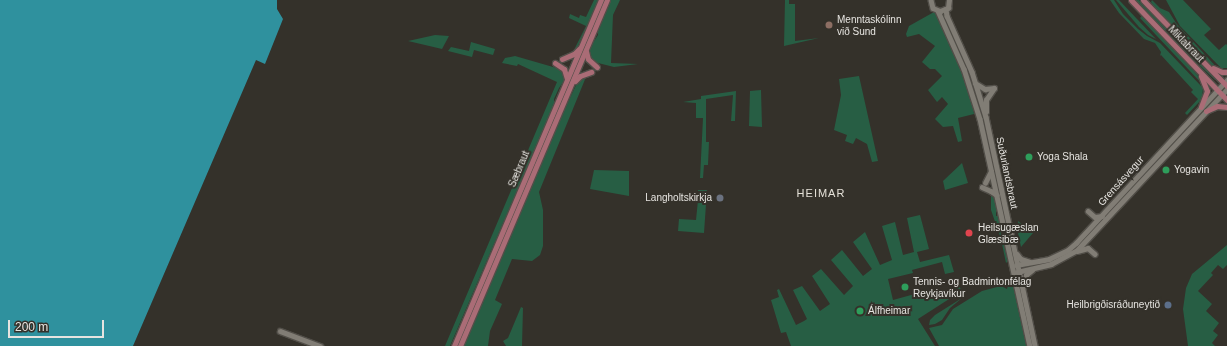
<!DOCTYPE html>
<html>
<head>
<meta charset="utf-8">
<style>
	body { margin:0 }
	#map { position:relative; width:1227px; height:346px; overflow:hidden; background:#34312a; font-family:Arial,sans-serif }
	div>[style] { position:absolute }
	.green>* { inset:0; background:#275e44 }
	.water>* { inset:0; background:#2f919e }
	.roads { filter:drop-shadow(1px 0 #514e48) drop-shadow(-1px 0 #514e48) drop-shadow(0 1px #514e48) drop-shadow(0 -1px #514e48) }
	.secondary>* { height:4.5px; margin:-2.25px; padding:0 2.25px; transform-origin:2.25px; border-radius:2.25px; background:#817d75 }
	.trunk>* { height:5px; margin:-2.5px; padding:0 2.5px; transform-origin:2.5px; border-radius:2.5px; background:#aa6c76 }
	.dots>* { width:11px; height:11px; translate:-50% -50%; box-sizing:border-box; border:2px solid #34312a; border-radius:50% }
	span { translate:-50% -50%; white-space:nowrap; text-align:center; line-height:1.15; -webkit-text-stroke:4px #34312a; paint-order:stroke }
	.poi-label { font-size:10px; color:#e6e4e0 }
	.left { translate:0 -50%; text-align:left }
	.right { translate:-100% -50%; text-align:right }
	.street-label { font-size:10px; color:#e6e4e0 }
	.neighbourhood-label { font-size:11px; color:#e5e1d8; letter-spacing:1px }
	.scale { position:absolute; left:8px; top:320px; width:96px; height:18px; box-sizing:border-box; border:2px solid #e6e4e0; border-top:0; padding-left:5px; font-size:12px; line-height:14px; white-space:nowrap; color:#e6e4e0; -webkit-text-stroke:3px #34312a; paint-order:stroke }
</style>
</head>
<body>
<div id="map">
	<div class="green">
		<div style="clip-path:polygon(594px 0,599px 0,578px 46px,575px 51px,573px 52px,586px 26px,569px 18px,570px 14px,579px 18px,580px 15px,586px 17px)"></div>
		<div style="clip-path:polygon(609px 0,620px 0,613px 15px,611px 63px,638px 64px,614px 67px,594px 62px,591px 59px,588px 50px,598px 35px,598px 27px)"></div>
		<div style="clip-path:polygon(785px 0,789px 0,789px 4px,795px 4px,795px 41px,819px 38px,784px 46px)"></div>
		<div style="clip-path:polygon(1110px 0,1114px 0,1123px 14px,1138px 29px,1147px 36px,1160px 43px,1203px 88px,1202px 99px,1187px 115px,1185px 113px,1198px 99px,1191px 92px,1193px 90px,1161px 55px,1160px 56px,1161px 52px,1155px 43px,1144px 39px,1119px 13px)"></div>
		<div style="clip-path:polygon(1116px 0,1119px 0,1156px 39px,1148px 35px,1139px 27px)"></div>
		<div style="clip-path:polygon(1135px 0,1139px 0,1216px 79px,1215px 80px,1183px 50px)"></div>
		<div style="clip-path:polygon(1152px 0,1160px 8px,1169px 12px,1176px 23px,1220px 71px,1210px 65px,1155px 8px,1151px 2px)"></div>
		<div style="clip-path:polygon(1166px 0,1183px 0,1211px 29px,1204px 35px,1219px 50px,1226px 44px,1227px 45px,1227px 68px,1221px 68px,1180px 26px)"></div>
		<div style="clip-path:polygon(934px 12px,937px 14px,965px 76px,973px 104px,974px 114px,958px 118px,962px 141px,958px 142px,953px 126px,943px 127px,935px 119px,948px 104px,942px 97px,937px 102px,928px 90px,942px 76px,935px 69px,930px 69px,922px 62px,935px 46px,919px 34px,907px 37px,906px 34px,909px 26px)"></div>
		<div style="clip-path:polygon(1142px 16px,1174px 48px,1200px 78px,1204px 86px,1140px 18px)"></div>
		<div style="clip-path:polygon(435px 35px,449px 36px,442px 49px,408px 41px)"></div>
		<div style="clip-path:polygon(471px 42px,495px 49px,493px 55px,474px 50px,472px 57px,448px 51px,451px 47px,469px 51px)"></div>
		<div style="clip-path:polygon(515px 56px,560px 69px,565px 75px,564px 81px,559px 88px,554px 99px,554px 105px,450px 346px,445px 346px,557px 82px,518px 64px,517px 66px,502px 63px,505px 58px)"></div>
		<div style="clip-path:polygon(859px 76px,878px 161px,872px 162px,867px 144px,856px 138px,853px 144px,845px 141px,847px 135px,834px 130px,841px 95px,839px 79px)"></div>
		<div style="clip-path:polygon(586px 77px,539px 192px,543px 210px,543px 246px,540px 255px,532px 261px,512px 259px,495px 300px,502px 304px,490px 331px,488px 346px,463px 346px,559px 121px,577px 83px,580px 79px)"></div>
		<div style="clip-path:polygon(761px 90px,762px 127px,749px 126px,750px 91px)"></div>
		<div style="clip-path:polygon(736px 91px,735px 121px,731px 121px,733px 95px,706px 99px,706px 142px,709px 142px,708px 165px,704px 165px,703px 178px,700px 178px,703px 118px,696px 118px,696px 103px,683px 102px,701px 99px,701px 96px)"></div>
		<div style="clip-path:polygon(962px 163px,968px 183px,945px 190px,943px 181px)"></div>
		<div style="clip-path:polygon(594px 170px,629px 171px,629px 196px,590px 189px)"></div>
		<div style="clip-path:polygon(698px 190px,707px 190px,704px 233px,678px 231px,679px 219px,696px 220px,698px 200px,681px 199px,682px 194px,698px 195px)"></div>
		<div style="clip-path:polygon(991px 193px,996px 201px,996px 216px,998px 216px,1001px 224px,1008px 261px,1006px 263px,1001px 239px,991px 210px)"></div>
		<div style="clip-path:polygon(920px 215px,929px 249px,917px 252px,920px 262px,949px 255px,954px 272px,945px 274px,942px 262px,912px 270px,913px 273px,888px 279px,893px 300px,922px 292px,924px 298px,947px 291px,959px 285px,961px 290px,960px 292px,918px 319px,935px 346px,791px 346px,786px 332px,781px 333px,771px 300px,779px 297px,777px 290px,779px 289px,796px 325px,804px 321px,807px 319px,793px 290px,802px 286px,820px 311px,830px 304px,812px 276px,821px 269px,844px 295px,853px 286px,831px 260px,842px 250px,863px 276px,872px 269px,853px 242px,865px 232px,880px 265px,892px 260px,882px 226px,895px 222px,903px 255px,914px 252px,907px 218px)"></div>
		<div style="clip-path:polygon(1018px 221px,1033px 233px,1021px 247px,1018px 233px)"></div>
		<div style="clip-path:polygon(1227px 245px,1227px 265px,1223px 269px,1218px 265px,1211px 273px,1213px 275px,1198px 291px,1212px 304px,1206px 311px,1219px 323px,1213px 331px,1218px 335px,1212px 343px,1215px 346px,1188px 346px,1183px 309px,1186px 288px,1192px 274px)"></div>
		<div style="clip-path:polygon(1010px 278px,1013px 279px,1028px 346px,939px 346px,929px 328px,942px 325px,953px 309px,982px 291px,997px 287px,1003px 287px,1007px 289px)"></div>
		<div style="clip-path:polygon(962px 298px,950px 308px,942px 320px,935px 324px,929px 325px,930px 320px,935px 315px)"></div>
		<div style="clip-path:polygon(521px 307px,523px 308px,522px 346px,506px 346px,503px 341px,508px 338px)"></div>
	</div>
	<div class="water">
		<div style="clip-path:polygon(0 0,277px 0,277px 9px,283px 19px,265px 64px,256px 60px,133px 346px,0 346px)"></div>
	</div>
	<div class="roads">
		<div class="secondary">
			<div style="left:931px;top:0;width:8px;rotate:76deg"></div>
			<div style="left:933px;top:8px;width:8px;rotate:23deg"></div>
			<div style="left:940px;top:11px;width:9px;rotate:-21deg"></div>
			<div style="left:948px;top:8px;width:8px;rotate:-83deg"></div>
			<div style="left:946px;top:9px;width:7px;rotate:82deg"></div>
			<div style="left:947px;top:16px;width:61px;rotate:65.9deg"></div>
			<div style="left:972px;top:72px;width:47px;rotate:72.7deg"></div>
			<div style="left:986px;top:117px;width:234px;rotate:77.9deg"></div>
			<div style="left:938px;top:11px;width:64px;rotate:65.9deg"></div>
			<div style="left:964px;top:69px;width:52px;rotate:72.3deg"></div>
			<div style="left:980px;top:119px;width:232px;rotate:77.6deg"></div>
			<div style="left:975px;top:83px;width:12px;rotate:31deg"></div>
			<div style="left:985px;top:89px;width:9px;rotate:-6deg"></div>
			<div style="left:986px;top:112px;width:12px;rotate:-90deg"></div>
			<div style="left:986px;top:100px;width:14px;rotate:-56deg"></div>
			<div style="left:985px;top:183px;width:13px;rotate:-63deg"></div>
			<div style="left:982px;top:187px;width:10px;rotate:24deg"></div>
			<div style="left:991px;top:191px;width:7px;rotate:34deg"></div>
			<div style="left:1088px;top:211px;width:9px;rotate:41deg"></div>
			<div style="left:1095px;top:217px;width:7px;rotate:-8deg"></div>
			<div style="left:1077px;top:251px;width:11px;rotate:-15deg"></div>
			<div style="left:1088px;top:248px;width:9px;rotate:41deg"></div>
			<div style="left:1017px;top:254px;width:6px;rotate:51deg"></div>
			<div style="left:1021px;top:259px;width:9px;rotate:18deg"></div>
			<div style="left:1016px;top:265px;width:34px;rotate:-10deg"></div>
			<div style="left:1049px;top:259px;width:21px;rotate:-25deg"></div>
			<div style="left:1068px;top:250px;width:11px;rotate:-41deg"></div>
			<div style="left:1076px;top:243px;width:222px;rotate:-47.2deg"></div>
			<div style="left:1017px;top:272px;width:35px;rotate:-13deg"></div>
			<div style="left:1051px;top:264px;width:30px;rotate:-28deg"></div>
			<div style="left:1077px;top:250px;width:220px;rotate:-47deg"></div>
			<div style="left:1024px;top:286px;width:11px;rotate:-80deg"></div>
			<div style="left:1026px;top:275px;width:8px;rotate:-40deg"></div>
			<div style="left:280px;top:331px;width:43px;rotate:20.6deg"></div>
		</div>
		<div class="trunk">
			<div style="left:1131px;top:0;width:139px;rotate:46.2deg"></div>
			<div style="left:1143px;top:0;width:120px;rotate:45.7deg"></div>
			<div style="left:586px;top:51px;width:8px;rotate:76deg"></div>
			<div style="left:588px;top:59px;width:12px;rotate:42deg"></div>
			<div style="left:562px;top:59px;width:13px;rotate:-23deg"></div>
			<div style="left:574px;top:54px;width:8px;rotate:-45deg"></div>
			<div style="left:555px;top:63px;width:11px;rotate:34deg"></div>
			<div style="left:564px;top:69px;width:10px;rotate:73deg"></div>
			<div style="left:1213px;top:68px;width:10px;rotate:24deg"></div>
			<div style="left:1222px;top:72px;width:5px"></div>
			<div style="left:1201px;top:76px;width:16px;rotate:68deg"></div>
			<div style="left:1207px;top:91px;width:17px;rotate:111deg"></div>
			<div style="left:575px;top:81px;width:7px;rotate:-45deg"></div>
			<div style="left:580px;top:76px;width:12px;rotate:-20deg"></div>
			<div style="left:1206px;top:111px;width:12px;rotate:-24deg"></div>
			<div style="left:1217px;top:106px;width:10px;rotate:6deg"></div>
			<div style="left:454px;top:346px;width:376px;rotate:-67deg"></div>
			<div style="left:460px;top:346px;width:376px;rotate:-67deg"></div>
		</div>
	</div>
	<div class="dots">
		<div style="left:829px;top:25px;background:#8d6e63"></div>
		<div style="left:1029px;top:157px;background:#2e9e5b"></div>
		<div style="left:1166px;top:170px;background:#2e9e5b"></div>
		<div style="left:720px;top:198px;background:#6b7280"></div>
		<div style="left:969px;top:233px;background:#e0444e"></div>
		<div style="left:905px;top:287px;background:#2e9e5b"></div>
		<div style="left:1168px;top:305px;background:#5c6f8a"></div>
		<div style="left:860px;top:311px;background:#2e9e5b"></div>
	</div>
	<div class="poi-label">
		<span class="left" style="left:837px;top:25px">Menntaskólinn<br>við Sund</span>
		<span class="left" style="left:1037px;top:157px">Yoga Shala</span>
		<span class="left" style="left:1174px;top:170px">Yogavin</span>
		<span class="right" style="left:712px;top:198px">Langholtskirkja</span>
		<span class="left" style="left:978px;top:233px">Heilsugæslan<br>Glæsibæ</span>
		<span class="left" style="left:913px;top:287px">Tennis- og Badmintonfélag<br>Reykjavíkur</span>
		<span class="right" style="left:1160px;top:305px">Heilbrigðisráðuneytið</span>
		<span class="left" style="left:868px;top:311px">Álfheimar</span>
	</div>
	<div class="street-label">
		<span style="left:1186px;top:44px;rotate:46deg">Miklabraut</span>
		<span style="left:519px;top:169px;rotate:-67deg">Sæbraut</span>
		<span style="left:1007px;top:173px;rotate:78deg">Suðurlandsbraut</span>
		<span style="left:1121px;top:181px;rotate:-48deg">Grensásvegur</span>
	</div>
	<div class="neighbourhood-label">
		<span style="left:821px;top:193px">HEIMAR</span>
	</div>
	<div class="scale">200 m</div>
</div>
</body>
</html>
